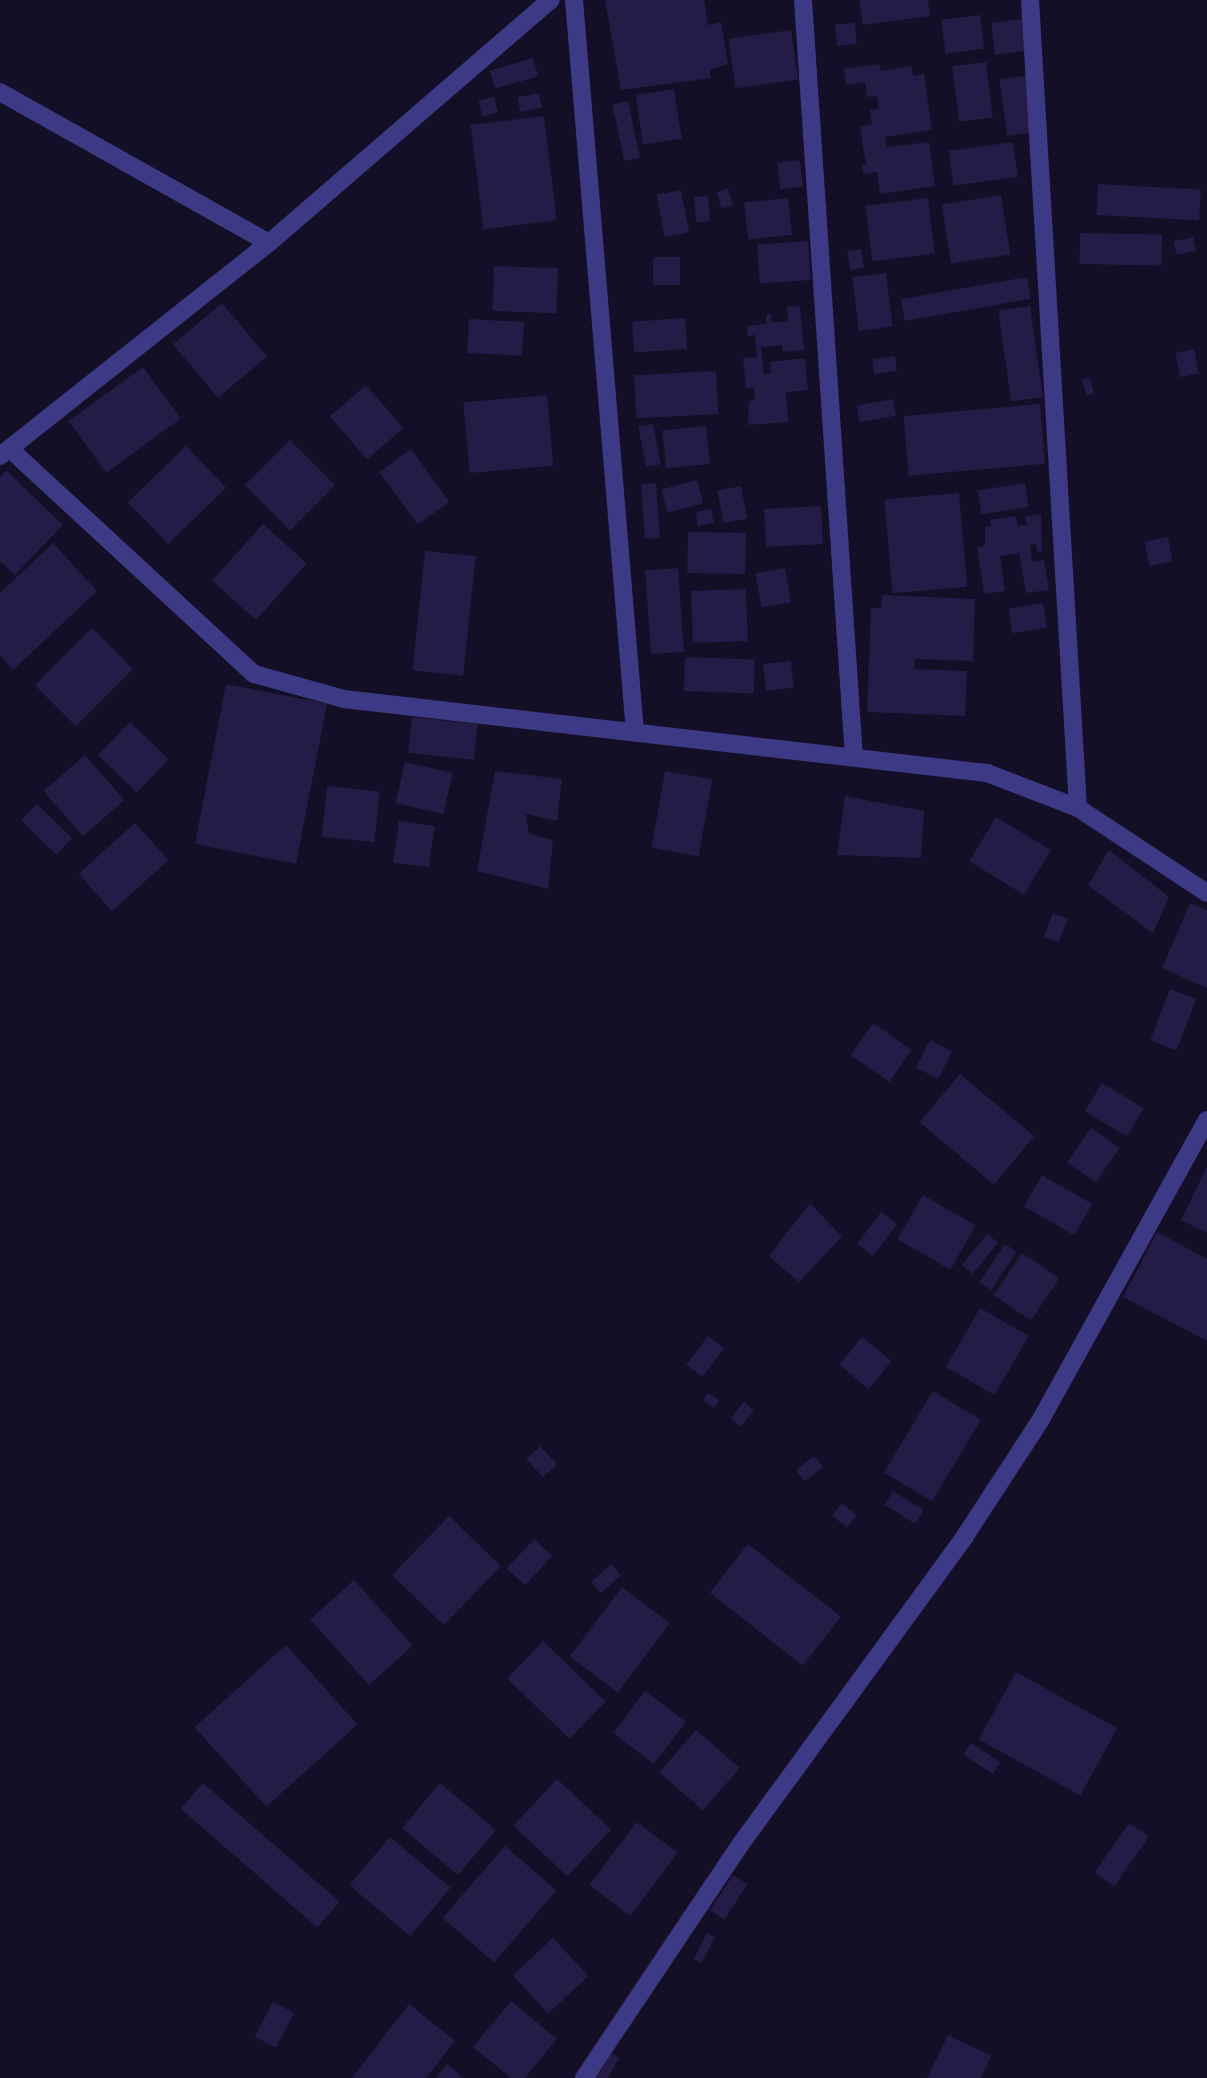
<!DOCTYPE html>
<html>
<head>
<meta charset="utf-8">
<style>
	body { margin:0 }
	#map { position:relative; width:1207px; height:2078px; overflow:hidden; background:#130f26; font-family:"DM Sans",sans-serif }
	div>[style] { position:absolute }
	.building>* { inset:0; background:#241b47; transform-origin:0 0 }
	.minor>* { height:18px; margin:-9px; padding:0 9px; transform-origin:9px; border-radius:9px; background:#3d3a85 }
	span { translate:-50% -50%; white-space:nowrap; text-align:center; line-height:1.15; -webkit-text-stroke:7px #130f26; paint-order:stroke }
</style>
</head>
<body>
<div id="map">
	<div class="building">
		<div style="clip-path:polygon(605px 0,704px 0,708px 25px,721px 22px,728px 64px,709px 70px,711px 78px,621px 90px)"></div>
		<div style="clip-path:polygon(859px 0,928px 0,930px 16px,863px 25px)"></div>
		<div style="left:980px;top:15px;width:34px;height:39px;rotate:83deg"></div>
		<div style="left:1023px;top:19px;width:32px;height:32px;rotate:83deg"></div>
		<div style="left:855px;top:23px;width:21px;height:20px;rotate:85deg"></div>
		<div style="left:791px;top:30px;width:50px;height:63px;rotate:82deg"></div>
		<div style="left:533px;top:58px;width:19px;height:45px;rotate:74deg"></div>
		<div style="left:986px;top:62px;width:56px;height:34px;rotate:83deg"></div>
		<div style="clip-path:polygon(879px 64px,881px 71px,912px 66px,913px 76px,924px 74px,932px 130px,885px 137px,887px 147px,929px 142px,935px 186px,880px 194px,877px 172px,863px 174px,862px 165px,866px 165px,860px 126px,872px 125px,870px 110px,879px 108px,877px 96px,867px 97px,865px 82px,846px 85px,844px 69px)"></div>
		<div style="left:1030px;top:75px;width:57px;height:31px;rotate:82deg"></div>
		<div style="left:674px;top:89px;width:50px;height:39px;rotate:81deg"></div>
		<div style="left:539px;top:93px;width:15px;height:22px;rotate:79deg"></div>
		<div style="left:494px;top:97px;width:16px;height:16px;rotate:76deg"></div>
		<div style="left:628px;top:101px;width:58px;height:16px;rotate:78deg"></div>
		<div style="left:544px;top:116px;width:105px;height:74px;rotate:83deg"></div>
		<div style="left:1013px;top:142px;width:35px;height:65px;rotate:82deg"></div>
		<div style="left:800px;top:160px;width:27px;height:23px;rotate:84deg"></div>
		<div style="left:1098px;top:184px;width:103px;height:31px;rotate:3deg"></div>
		<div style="clip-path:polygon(728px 188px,733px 205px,721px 209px,717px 192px)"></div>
		<div style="left:681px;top:190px;width:43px;height:25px;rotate:79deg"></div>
		<div style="left:1001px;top:195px;width:60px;height:60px;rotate:81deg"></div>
		<div style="left:708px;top:196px;width:25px;height:14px;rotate:85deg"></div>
		<div style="left:788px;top:198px;width:37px;height:44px;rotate:84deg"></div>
		<div style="left:928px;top:198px;width:56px;height:63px;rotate:83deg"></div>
		<div style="left:1080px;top:233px;width:82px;height:31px;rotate:1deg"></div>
		<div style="left:1193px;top:237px;width:14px;height:20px;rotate:78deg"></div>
		<div style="left:808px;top:241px;width:39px;height:51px;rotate:86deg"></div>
		<div style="left:861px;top:249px;width:19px;height:14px;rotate:81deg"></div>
		<div style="left:680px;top:257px;width:28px;height:27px;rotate:90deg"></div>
		<div style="left:494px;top:266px;width:64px;height:45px;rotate:2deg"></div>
		<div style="left:886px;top:273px;width:54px;height:34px;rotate:83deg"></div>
		<div style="left:1027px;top:277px;width:22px;height:128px;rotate:80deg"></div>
		<div style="left:222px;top:303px;width:70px;height:64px;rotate:50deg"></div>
		<div style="clip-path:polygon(800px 306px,804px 350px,783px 352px,782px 345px,761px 347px,764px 374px,771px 373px,770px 362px,805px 358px,808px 390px,786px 392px,788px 422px,748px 425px,749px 401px,755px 400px,754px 388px,746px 388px,743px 358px,757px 357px,755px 335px,748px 336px,747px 326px,767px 324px,766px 315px,771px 314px,772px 323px,788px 321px,787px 307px)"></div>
		<div style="left:1030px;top:306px;width:92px;height:32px;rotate:82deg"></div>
		<div style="left:685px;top:318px;width:31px;height:53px;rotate:86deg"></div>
		<div style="left:469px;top:319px;width:55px;height:34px;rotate:3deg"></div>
		<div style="left:1194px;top:349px;width:25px;height:19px;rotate:79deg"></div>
		<div style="left:895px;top:356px;width:15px;height:23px;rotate:82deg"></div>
		<div style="left:143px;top:367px;width:64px;height:92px;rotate:54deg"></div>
		<div style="left:716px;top:371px;width:43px;height:82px;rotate:87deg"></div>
		<div style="left:1090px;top:378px;width:16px;height:8px;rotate:76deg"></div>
		<div style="left:366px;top:385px;width:57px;height:48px;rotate:49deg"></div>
		<div style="left:547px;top:395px;width:71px;height:84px;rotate:85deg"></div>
		<div style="left:893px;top:399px;width:17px;height:37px;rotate:80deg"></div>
		<div style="left:1040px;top:404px;width:60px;height:137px;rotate:85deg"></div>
		<div style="left:653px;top:424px;width:41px;height:15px;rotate:79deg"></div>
		<div style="left:706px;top:426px;width:38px;height:44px;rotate:84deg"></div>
		<div style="left:290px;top:440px;width:64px;height:64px;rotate:45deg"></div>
		<div style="left:186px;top:446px;width:58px;height:81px;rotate:46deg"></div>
		<div style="left:411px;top:449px;width:65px;height:39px;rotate:54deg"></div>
		<div style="clip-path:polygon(6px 470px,63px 525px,15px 575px,0 561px,0 477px)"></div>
		<div style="left:697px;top:480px;width:24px;height:37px;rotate:75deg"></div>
		<div style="left:656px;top:483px;width:55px;height:15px;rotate:86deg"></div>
		<div style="left:1025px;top:483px;width:24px;height:48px;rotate:81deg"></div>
		<div style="left:741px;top:486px;width:33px;height:24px;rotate:79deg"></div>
		<div style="left:959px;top:493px;width:94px;height:75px;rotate:85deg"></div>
		<div style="left:821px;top:506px;width:38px;height:57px;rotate:87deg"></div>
		<div style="left:711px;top:509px;width:14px;height:16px;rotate:78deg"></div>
		<div style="clip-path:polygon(1041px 514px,1042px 551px,1037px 552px,1036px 544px,1030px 545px,1032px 562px,1044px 560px,1049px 590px,1026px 593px,1019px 553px,1000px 556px,1005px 591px,984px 594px,977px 547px,985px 546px,985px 527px,991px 526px,990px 520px,1016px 516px,1018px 526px,1027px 525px,1025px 517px)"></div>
		<div style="left:263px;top:524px;width:59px;height:76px;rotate:42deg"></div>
		<div style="left:688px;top:532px;width:58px;height:41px;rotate:1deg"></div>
		<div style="left:1168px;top:537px;width:25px;height:24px;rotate:79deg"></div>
		<div style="clip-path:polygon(53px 543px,97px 591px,13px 670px,0 655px,0 593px)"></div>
		<div style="left:425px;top:551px;width:51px;height:120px;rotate:6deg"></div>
		<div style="left:678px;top:568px;width:84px;height:33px;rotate:86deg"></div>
		<div style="left:785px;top:568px;width:35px;height:30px;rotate:80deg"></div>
		<div style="left:746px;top:589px;width:52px;height:55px;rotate:88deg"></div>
		<div style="clip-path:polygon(882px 595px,975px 599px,973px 661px,915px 659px,914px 669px,967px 671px,965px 716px,867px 712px,871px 608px,881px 608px)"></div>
		<div style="left:1043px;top:603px;width:25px;height:35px;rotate:81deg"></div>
		<div style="left:92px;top:628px;width:58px;height:81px;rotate:45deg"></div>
		<div style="left:685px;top:657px;width:70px;height:34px;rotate:2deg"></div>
		<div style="left:791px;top:661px;width:27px;height:28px;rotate:84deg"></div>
		<div style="left:226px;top:684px;width:103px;height:163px;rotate:11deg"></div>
		<div style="left:412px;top:717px;width:66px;height:36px;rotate:6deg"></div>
		<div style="left:130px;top:722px;width:54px;height:46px;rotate:44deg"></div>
		<div style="left:85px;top:755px;width:60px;height:55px;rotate:49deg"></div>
		<div style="left:405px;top:762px;width:49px;height:42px;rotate:13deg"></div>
		<div style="clip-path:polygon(495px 771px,562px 779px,557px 821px,526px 814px,529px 834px,553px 840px,548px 889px,477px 871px)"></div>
		<div style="left:665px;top:771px;width:48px;height:78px;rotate:10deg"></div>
		<div style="left:327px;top:786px;width:53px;height:51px;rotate:6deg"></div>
		<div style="clip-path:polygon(845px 796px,924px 811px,921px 858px,837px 855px)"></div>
		<div style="left:37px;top:804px;width:49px;height:23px;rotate:44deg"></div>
		<div style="left:996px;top:817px;width:64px;height:52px;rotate:31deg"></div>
		<div style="left:399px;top:821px;width:36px;height:42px;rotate:8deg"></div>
		<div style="left:135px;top:823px;width:50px;height:76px;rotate:48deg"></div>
		<div style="clip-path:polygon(1109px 850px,1169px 897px,1153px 933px,1088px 885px)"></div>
		<div style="clip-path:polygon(1190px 903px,1207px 910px,1207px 988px,1162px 968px)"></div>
		<div style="left:1053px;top:913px;width:16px;height:25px;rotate:22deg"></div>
		<div style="left:1170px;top:989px;width:28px;height:55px;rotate:21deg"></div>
		<div style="left:873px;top:1023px;width:47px;height:39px;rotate:35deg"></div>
		<div style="left:930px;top:1040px;width:25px;height:31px;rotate:27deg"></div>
		<div style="left:960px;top:1074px;width:97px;height:63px;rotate:40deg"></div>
		<div style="left:1102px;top:1083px;width:49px;height:33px;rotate:31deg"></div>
		<div style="left:1091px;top:1128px;width:35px;height:42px;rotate:35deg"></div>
		<div style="clip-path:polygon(1207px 1167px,1207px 1233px,1181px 1220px)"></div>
		<div style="left:1042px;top:1175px;width:58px;height:36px;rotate:30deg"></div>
		<div style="left:923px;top:1195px;width:61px;height:51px;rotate:30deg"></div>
		<div style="clip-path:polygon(810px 1203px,842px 1237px,799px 1282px,769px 1256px)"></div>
		<div style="left:881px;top:1212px;width:20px;height:40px;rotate:37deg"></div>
		<div style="clip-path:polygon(1157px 1232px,1207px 1259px,1207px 1341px,1123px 1297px)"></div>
		<div style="left:987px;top:1234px;width:14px;height:40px;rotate:39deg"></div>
		<div style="left:1005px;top:1244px;width:14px;height:46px;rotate:34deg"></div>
		<div style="left:1022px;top:1253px;width:45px;height:51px;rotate:34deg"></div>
		<div style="left:980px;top:1308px;width:56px;height:68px;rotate:30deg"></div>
		<div style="left:708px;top:1336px;width:20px;height:36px;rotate:37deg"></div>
		<div style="left:862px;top:1337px;width:38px;height:36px;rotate:39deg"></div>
		<div style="left:933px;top:1391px;width:56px;height:95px;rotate:31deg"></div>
		<div style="left:708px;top:1393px;width:13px;height:9px;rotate:32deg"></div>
		<div style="left:744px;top:1402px;width:13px;height:21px;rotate:39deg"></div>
		<div style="left:540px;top:1446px;width:25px;height:19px;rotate:47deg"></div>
		<div style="left:814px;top:1456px;width:14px;height:23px;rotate:51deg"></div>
		<div style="left:893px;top:1491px;width:36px;height:16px;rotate:32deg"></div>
		<div style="left:842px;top:1503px;width:19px;height:16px;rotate:39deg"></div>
		<div style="left:449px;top:1516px;width:72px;height:82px;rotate:44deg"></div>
		<div style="left:534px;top:1539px;width:25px;height:40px;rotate:43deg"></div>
		<div style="left:748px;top:1544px;width:118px;height:62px;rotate:38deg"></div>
		<div style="left:611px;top:1564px;width:15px;height:27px;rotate:48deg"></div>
		<div style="left:354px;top:1580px;width:88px;height:59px;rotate:48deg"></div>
		<div style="left:622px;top:1587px;width:60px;height:87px;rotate:37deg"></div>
		<div style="left:543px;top:1641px;width:87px;height:52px;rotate:44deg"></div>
		<div style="left:286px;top:1645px;width:107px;height:123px;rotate:48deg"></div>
		<div style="left:1016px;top:1672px;width:116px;height:77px;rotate:29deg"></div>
		<div style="left:645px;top:1691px;width:51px;height:53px;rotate:37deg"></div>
		<div style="left:696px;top:1730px;width:58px;height:56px;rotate:41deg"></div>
		<div style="left:971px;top:1743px;width:35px;height:14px;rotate:33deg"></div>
		<div style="left:557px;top:1779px;width:74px;height:64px;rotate:43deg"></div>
		<div style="left:203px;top:1783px;width:181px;height:34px;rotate:41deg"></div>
		<div style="left:440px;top:1783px;width:73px;height:59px;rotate:40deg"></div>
		<div style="left:637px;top:1822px;width:51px;height:79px;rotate:37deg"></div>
		<div style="left:1129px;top:1823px;width:24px;height:60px;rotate:35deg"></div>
		<div style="left:390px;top:1837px;width:79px;height:63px;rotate:40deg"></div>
		<div style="left:505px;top:1846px;width:68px;height:95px;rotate:41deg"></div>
		<div style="left:733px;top:1875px;width:17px;height:42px;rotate:33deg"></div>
		<div style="left:707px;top:1933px;width:9px;height:29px;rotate:27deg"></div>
		<div style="left:553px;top:1938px;width:52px;height:55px;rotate:47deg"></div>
		<div style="clip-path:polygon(511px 2001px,557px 2039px,525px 2078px,511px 2078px,473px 2047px)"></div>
		<div style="left:273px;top:2002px;width:24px;height:39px;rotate:28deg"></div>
		<div style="clip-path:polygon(409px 2004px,455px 2041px,426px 2078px,352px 2078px)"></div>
		<div style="clip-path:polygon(948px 2035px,991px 2056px,981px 2078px,927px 2078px)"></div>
		<div style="clip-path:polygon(606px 2050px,619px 2058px,608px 2078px,589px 2078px)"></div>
		<div style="clip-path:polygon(447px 2064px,464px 2078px,436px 2078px)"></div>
	</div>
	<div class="minor">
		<div style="left:574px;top:0;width:735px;rotate:85.24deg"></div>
		<div style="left:803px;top:0;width:759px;rotate:86.15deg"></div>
		<div style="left:1030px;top:0;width:809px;rotate:86.6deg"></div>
		<div style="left:0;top:92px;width:308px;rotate:29.3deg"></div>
		<div style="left:10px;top:449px;width:332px;rotate:42.7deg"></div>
		<div style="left:254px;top:674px;width:93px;rotate:15.5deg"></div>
		<div style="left:344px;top:699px;width:647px;rotate:6.57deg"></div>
		<div style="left:987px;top:773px;width:97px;rotate:21deg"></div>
		<div style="left:1078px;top:808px;width:154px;rotate:33.4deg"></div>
		<div style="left:0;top:456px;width:343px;rotate:-38.4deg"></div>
		<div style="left:269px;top:243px;width:372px;rotate:-40.8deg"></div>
		<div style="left:584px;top:2078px;width:280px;rotate:-56.2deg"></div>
		<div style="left:740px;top:1845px;width:382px;rotate:-53.9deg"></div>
		<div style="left:965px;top:1536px;width:137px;rotate:-56.9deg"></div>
		<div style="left:1040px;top:1421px;width:344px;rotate:-61deg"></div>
	</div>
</div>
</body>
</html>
